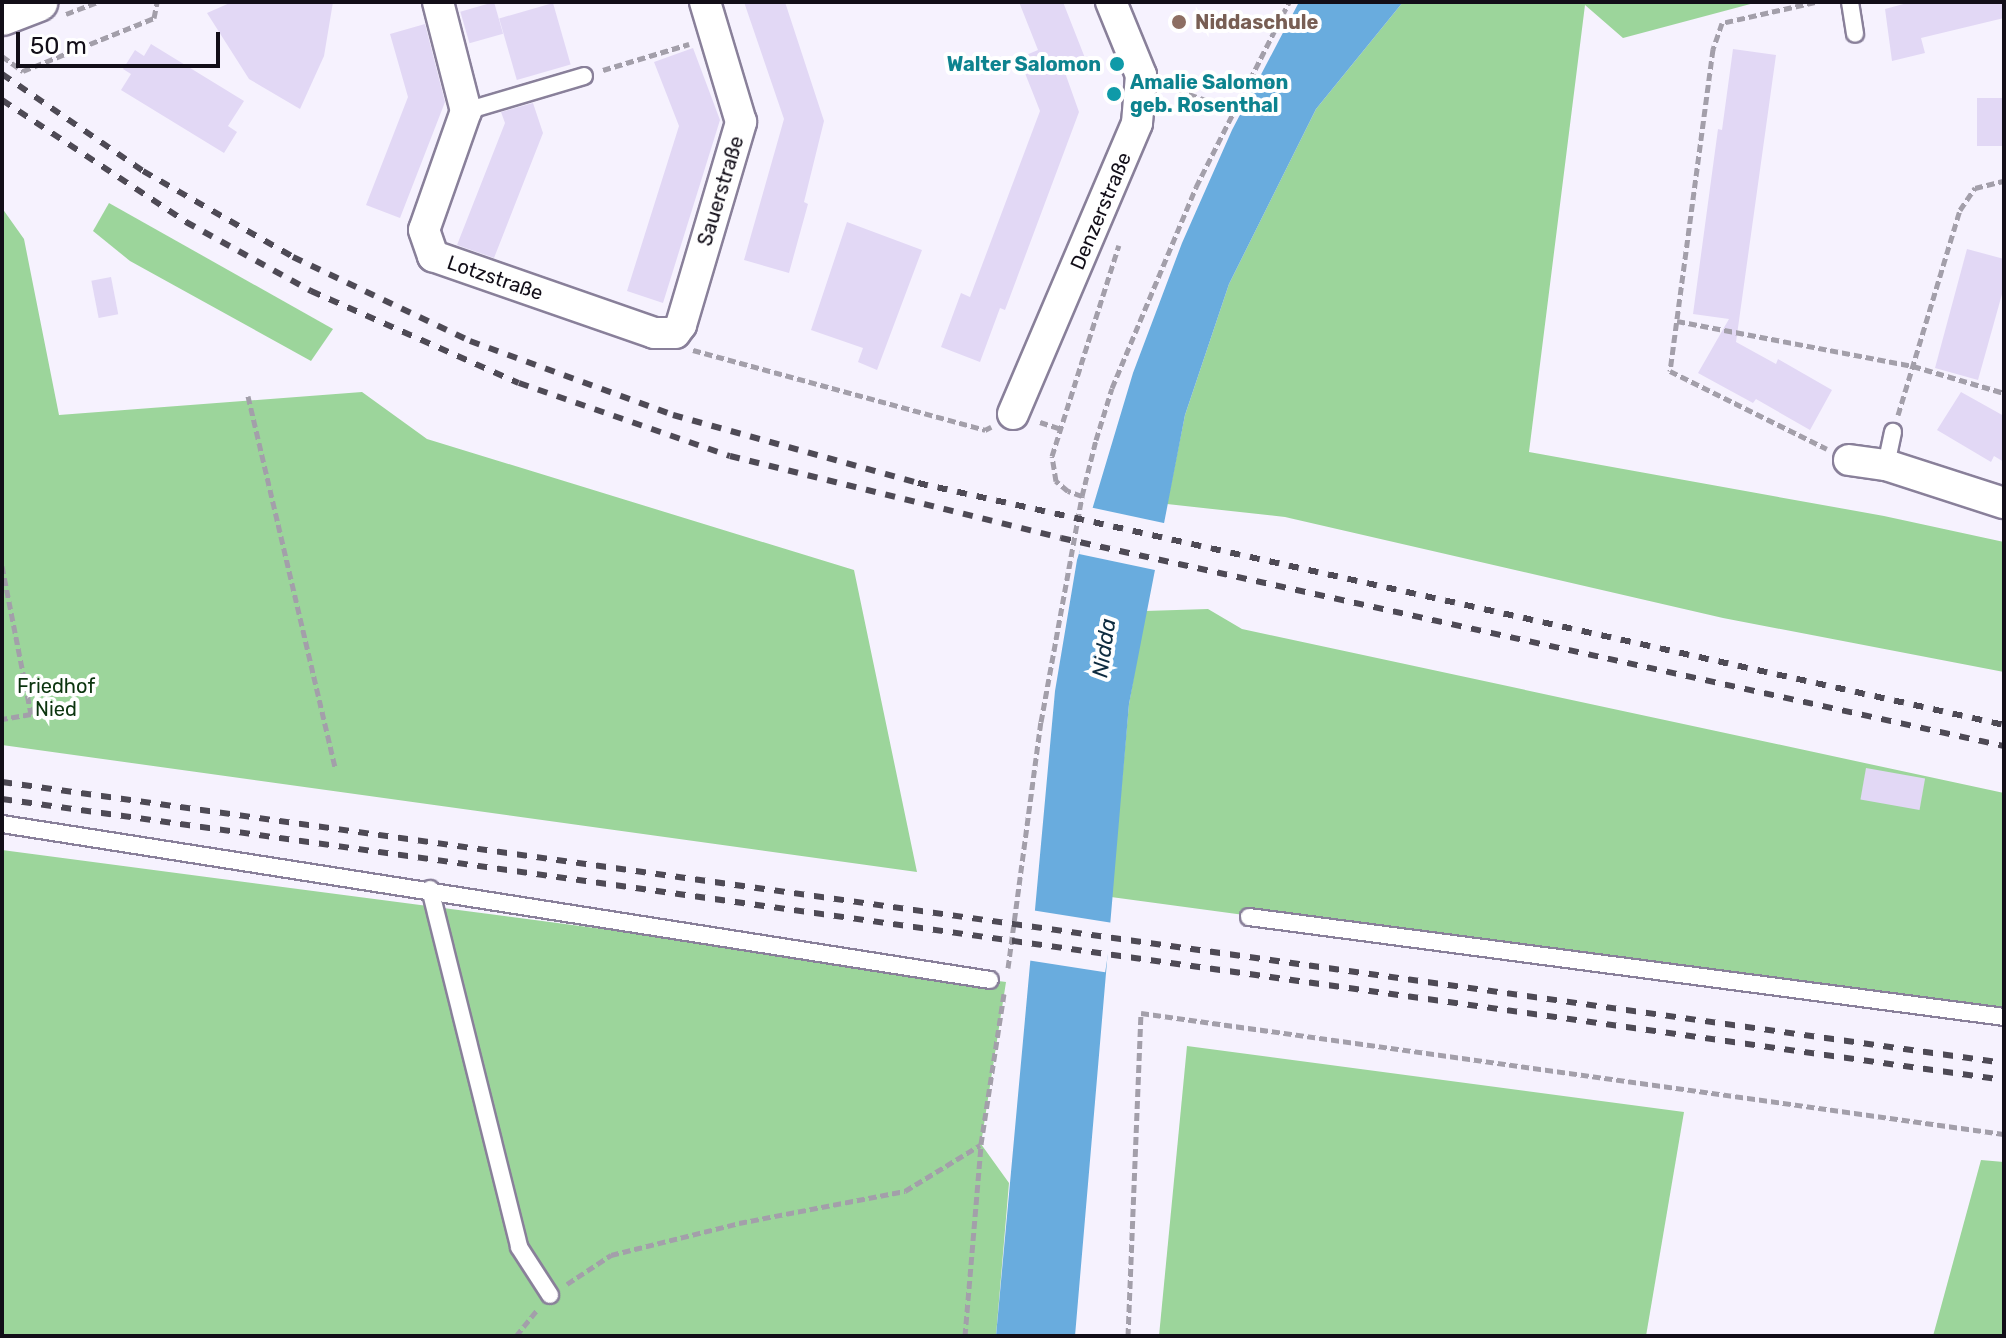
<!DOCTYPE html>
<html>
<head>
<meta charset="utf-8">
<style>
	body { margin:0 }
	#map { position:relative; width:2006px; height:1338px; overflow:hidden; background:#f6f2fe; font-family:Rubik,sans-serif }
	div>[style] { position:absolute }
	.green>* { inset:0; background:#9cd59b }
	.water>* { inset:0; background:#69acde }
	.pier>* { inset:0; background:#f6f2fe; transform-origin:0 0 }
	.building>* { inset:0; background:#e2d8f5; transform-origin:0 0 }
	.path>* { height:5px; margin-top:-2.5px; transform-origin:0; background:repeating-linear-gradient(90deg,#a39faa 0 8px,transparent 0 12px) }
	.roads { filter:drop-shadow(2px 0 #89809a) drop-shadow(-2px 0 #89809a) drop-shadow(0 2px #89809a) drop-shadow(0 -2px #89809a) }
	.service>* { height:16px; margin:-8px; padding:0 8px; transform-origin:8px; border-radius:8px; background:#fff }
	.minor>* { height:30px; margin:-15px; padding:0 15px; transform-origin:15px; border-radius:15px; background:#fff }
	.tertiary>* { height:38px; margin:-19px; padding:0 19px; transform-origin:19px; border-radius:19px; background:#fff }
	.rail>* { height:6px; margin-top:-3px; transform-origin:0; background:repeating-linear-gradient(90deg,#4e4a55 0 10px,transparent 0 20px) }
	.dots>* { width:22px; height:22px; translate:-50% -50%; box-sizing:border-box; border:4px solid #fff; border-radius:50% }
	span { translate:-50% -50%; white-space:nowrap; text-align:center; line-height:1.15; -webkit-text-stroke:8px #fff; paint-order:stroke }
	.education-label { font-size:20px; color:#785e54; font-weight:700 }
	.left { translate:0 -50%; text-align:left }
	.culture-label { font-size:20px; color:#0d838f; font-weight:700 }
	.right { translate:-100% -50%; text-align:right }
	.street-label { font-size:20px; color:#120e18 }
	.park-label { font-size:20px; color:#0c350f }
	.water-label { font-size:22px; color:#0e2c40; font-style:italic }
	.frame { position:absolute; inset:0; border:4px solid #120e18; pointer-events:none }
	.scale { position:absolute; left:16px; top:32px; width:204px; height:36px; box-sizing:border-box; border:4px solid #120e18; border-top:0; padding-left:10px; font-size:24px; line-height:28px; white-space:nowrap; color:#120e18; -webkit-text-stroke:6px #fff; paint-order:stroke }
</style>
</head>
<body>
<div id="map">
	<div class="green">
		<div style="clip-path:polygon(1403px 2px,1758px 2px,1623px 38px,1585px 5px,1529px 452px,1884px 516px,2004px 542px,2004px 672px,1723px 618px,1285px 517px,1167px 504px,1185px 415px,1229px 284px,1316px 109px)"></div>
		<div style="clip-path:polygon(109px 203px,333px 329px,311px 361px,130px 261px,93px 231px)"></div>
		<div style="clip-path:polygon(2px 208px,24px 239px,59px 415px,362px 392px,427px 439px,854px 570px,917px 872px,2px 745px)"></div>
		<div style="clip-path:polygon(1208px 609px,1242px 629px,2004px 793px,2004px 1017px,1111px 897px,1129px 704px,1145px 611px)"></div>
		<div style="clip-path:polygon(2px 850px,1006px 982px,981px 1144px,1009px 1183px,996px 1336px,2px 1336px)"></div>
		<div style="clip-path:polygon(1187px 1046px,1684px 1112px,1646px 1336px,1159px 1336px)"></div>
		<div style="clip-path:polygon(1981px 1160px,2004px 1162px,2004px 1336px,1933px 1336px)"></div>
	</div>
	<div class="water">
		<div style="clip-path:polygon(1299px 2px,1403px 2px,1316px 109px,1229px 284px,1185px 415px,1129px 704px,1075px 1336px,996px 1336px,1055px 691px,1077px 560px,1133px 373px,1182px 243px,1232px 130px)"></div>
	</div>
	<div class="pier">
		<div style="left:1089px;top:507px;width:80px;height:48px;rotate:12deg"></div>
		<div style="left:1031px;top:910px;width:83px;height:50px;rotate:9deg"></div>
	</div>
	<div class="building">
		<div style="clip-path:polygon(232px 2px,333px 2px,324px 56px,300px 109px,249px 79px,207px 13px)"></div>
		<div style="left:494px;top:2px;width:33px;height:35px;rotate:74deg"></div>
		<div style="clip-path:polygon(744px 2px,785px 2px,824px 121px,804px 202px,808px 204px,789px 273px,744px 260px,784px 119px)"></div>
		<div style="clip-path:polygon(1019px 2px,1063px 2px,1085px 58px,1063px 67px,1079px 112px,1005px 310px,1000px 308px,980px 362px,941px 347px,961px 293px,970px 297px,1040px 111px,1019px 58px,1038px 50px)"></div>
		<div style="clip-path:polygon(1911px 2px,2004px 2px,2004px 18px,1921px 38px,1925px 53px,1892px 61px,1885px 9px)"></div>
		<div style="left:553px;top:3px;width:64px;height:56px;rotate:74deg"></div>
		<div style="clip-path:polygon(425px 24px,445px 102px,400px 218px,366px 205px,408px 97px,390px 34px)"></div>
		<div style="clip-path:polygon(151px 44px,244px 101px,228px 126px,237px 132px,224px 153px,121px 90px,131px 74px,123px 69px,135px 50px,144px 56px)"></div>
		<div style="clip-path:polygon(693px 48px,720px 120px,663px 303px,627px 291px,679px 126px,654px 62px)"></div>
		<div style="clip-path:polygon(1733px 49px,1776px 55px,1736px 342px,1776px 364px,1778px 359px,1832px 390px,1810px 430px,1756px 399px,1753px 403px,1698px 373px,1729px 319px,1693px 314px,1718px 129px,1722px 130px)"></div>
		<div style="left:2004px;top:98px;width:48px;height:27px;rotate:90deg"></div>
		<div style="clip-path:polygon(533px 103px,543px 133px,494px 258px,457px 245px,505px 123px,501px 112px)"></div>
		<div style="clip-path:polygon(847px 222px,922px 250px,877px 370px,858px 362px,863px 348px,811px 330px)"></div>
		<div style="clip-path:polygon(1967px 249px,2004px 259px,2004px 287px,1978px 380px,1935px 368px)"></div>
		<div style="left:111px;top:277px;width:38px;height:20px;rotate:79deg"></div>
		<div style="clip-path:polygon(1961px 392px,2004px 416px,2004px 462px,1994px 456px,1991px 462px,1937px 430px)"></div>
		<div style="left:1866px;top:768px;width:60px;height:32px;rotate:10deg"></div>
	</div>
	<div class="path">
		<div style="left:1815px;top:2px;width:95px;rotate:167.3deg"></div>
		<div style="left:1722px;top:23px;width:28px;rotate:109deg"></div>
		<div style="left:1713px;top:49px;width:325px;rotate:97.6deg"></div>
		<div style="left:1670px;top:371px;width:175px;rotate:26.4deg"></div>
		<div style="left:66px;top:14px;width:34px;rotate:-21deg"></div>
		<div style="left:2px;top:56px;width:26px;rotate:36deg"></div>
		<div style="left:23px;top:71px;width:141px;rotate:-22deg"></div>
		<div style="left:154px;top:18px;width:16px;rotate:-79deg"></div>
		<div style="left:603px;top:70px;width:90px;rotate:-16.8deg"></div>
		<div style="left:1166px;top:86px;width:72px;rotate:19.4deg"></div>
		<div style="left:1677px;top:321px;width:240px;rotate:10.8deg"></div>
		<div style="left:1913px;top:366px;width:95px;rotate:16.5deg"></div>
		<div style="left:693px;top:350px;width:303px;rotate:15.3deg"></div>
		<div style="left:985px;top:430px;width:7px;rotate:-27deg"></div>
		<div style="left:248px;top:396px;width:381px;rotate:76.8deg"></div>
		<div style="left:1898px;top:415px;width:214px;rotate:-73.2deg"></div>
		<div style="left:1960px;top:210px;width:27px;rotate:-56deg"></div>
		<div style="left:1975px;top:188px;width:30px;rotate:-14deg"></div>
		<div style="left:1040px;top:422px;width:22px;rotate:18deg"></div>
		<div style="left:1082px;top:496px;width:15px;rotate:-160deg"></div>
		<div style="left:1068px;top:491px;width:16px;rotate:-140deg"></div>
		<div style="left:1056px;top:481px;width:25px;rotate:-99deg"></div>
		<div style="left:1052px;top:456px;width:221px;rotate:-72.4deg"></div>
		<div style="left:2px;top:566px;width:151px;rotate:78.9deg"></div>
		<div style="left:31px;top:714px;width:29px;rotate:170deg"></div>
		<div style="left:1008px;top:968px;width:248px;rotate:-82.4deg"></div>
		<div style="left:1041px;top:722px;width:230px;rotate:-79.7deg"></div>
		<div style="left:1082px;top:496px;width:58px;rotate:-76deg"></div>
		<div style="left:1096px;top:440px;width:54px;rotate:-72.9deg"></div>
		<div style="left:1112px;top:388px;width:218px;rotate:-67.3deg"></div>
		<div style="left:1196px;top:187px;width:207px;rotate:-63.3deg"></div>
		<div style="left:567px;top:1284px;width:53px;rotate:-33.4deg"></div>
		<div style="left:611px;top:1255px;width:132px;rotate:-14deg"></div>
		<div style="left:739px;top:1223px;width:169px;rotate:-10.9deg"></div>
		<div style="left:905px;top:1191px;width:88px;rotate:-31.5deg"></div>
		<div style="left:516px;top:1336px;width:35px;rotate:-51deg"></div>
		<div style="left:965px;top:1336px;width:193px;rotate:-85.2deg"></div>
		<div style="left:981px;top:1144px;width:152px;rotate:-81.3deg"></div>
		<div style="left:1128px;top:1336px;width:323px;rotate:-87.7deg"></div>
		<div style="left:1141px;top:1013px;width:871px;rotate:7.98deg"></div>
	</div>
	<div class="roads">
		<div class="service">
			<div style="left:1850px;top:2px;width:32px;rotate:81deg"></div>
			<div style="left:466px;top:111px;width:123px;rotate:-16.5deg"></div>
			<div style="left:1886px;top:465px;width:34px;rotate:-78deg"></div>
			<div style="left:2px;top:824px;width:1000px;rotate:8.97deg"></div>
			<div style="left:430px;top:889px;width:369px;rotate:76deg"></div>
			<div style="left:519px;top:1247px;width:57px;rotate:57.1deg"></div>
			<div style="left:1249px;top:917px;width:762px;rotate:7.54deg"></div>
		</div>
		<div class="minor">
			<div style="left:438px;top:2px;width:113px;rotate:75.6deg"></div>
			<div style="left:466px;top:111px;width:126px;rotate:109.4deg"></div>
			<div style="left:424px;top:230px;width:28px;rotate:71deg"></div>
			<div style="left:433px;top:256px;width:234px;rotate:19.2deg"></div>
			<div style="left:654px;top:333px;width:21px"></div>
			<div style="left:675px;top:333px;width:10px;rotate:-53deg"></div>
			<div style="left:681px;top:325px;width:212px;rotate:-73.5deg"></div>
			<div style="left:741px;top:122px;width:125px;rotate:-106.7deg"></div>
			<div style="left:1013px;top:414px;width:316px;rotate:-66.9deg"></div>
			<div style="left:1137px;top:123px;width:48px;rotate:-85.2deg"></div>
			<div style="left:1141px;top:75px;width:79px;rotate:-112.3deg"></div>
			<div style="left:1849px;top:460px;width:37px;rotate:8deg"></div>
			<div style="left:1886px;top:465px;width:124px;rotate:17.9deg"></div>
		</div>
		<div class="tertiary">
			<div style="left:2px;top:16px;width:39px;rotate:-21deg"></div>
		</div>
	</div>
	<div class="rail">
		<div style="left:2px;top:74px;width:171px;rotate:34.5deg"></div>
		<div style="left:143px;top:171px;width:173px;rotate:29.8deg"></div>
		<div style="left:293px;top:257px;width:196px;rotate:25.4deg"></div>
		<div style="left:470px;top:341px;width:216px;rotate:20deg"></div>
		<div style="left:673px;top:415px;width:254px;rotate:15.5deg"></div>
		<div style="left:918px;top:483px;width:1113px;rotate:12.56deg"></div>
		<div style="left:2px;top:100px;width:221px;rotate:33.5deg"></div>
		<div style="left:186px;top:222px;width:143px;rotate:28.9deg"></div>
		<div style="left:311px;top:291px;width:227px;rotate:23.9deg"></div>
		<div style="left:519px;top:383px;width:223px;rotate:19.1deg"></div>
		<div style="left:730px;top:456px;width:341px;rotate:13.9deg"></div>
		<div style="left:1061px;top:538px;width:966px;rotate:12.44deg"></div>
		<div style="left:2px;top:782px;width:2022px;rotate:7.99deg"></div>
		<div style="left:2px;top:799px;width:2022px;rotate:7.99deg"></div>
	</div>
	<div class="dots">
		<div style="left:1179px;top:22px;background:#8d6e63"></div>
		<div style="left:1117px;top:64px;background:#0f9aa8"></div>
		<div style="left:1114px;top:94px;background:#0f9aa8"></div>
	</div>
	<div class="education-label">
		<span class="left" style="left:1195px;top:22px">Niddaschule</span>
	</div>
	<div class="culture-label">
		<span class="right" style="left:1101px;top:64px">Walter Salomon</span>
		<span class="left" style="left:1130px;top:94px">Amalie Salomon<br>geb. Rosenthal</span>
	</div>
	<div class="street-label">
		<span style="left:721px;top:191px;rotate:-73deg">Sauerstraße</span>
		<span style="left:1101px;top:211px;rotate:-67deg">Denzerstraße</span>
		<span style="left:495px;top:278px;rotate:19deg">Lotzstraße</span>
	</div>
	<div class="park-label">
		<span style="left:56px;top:698px">Friedhof<br>Nied</span>
	</div>
	<div class="water-label">
		<span style="left:1104px;top:648px;rotate:-82deg">Nidda</span>
	</div>
	<div class="frame"></div>
	<div class="scale">50 m</div>
</div>
</body>
</html>
